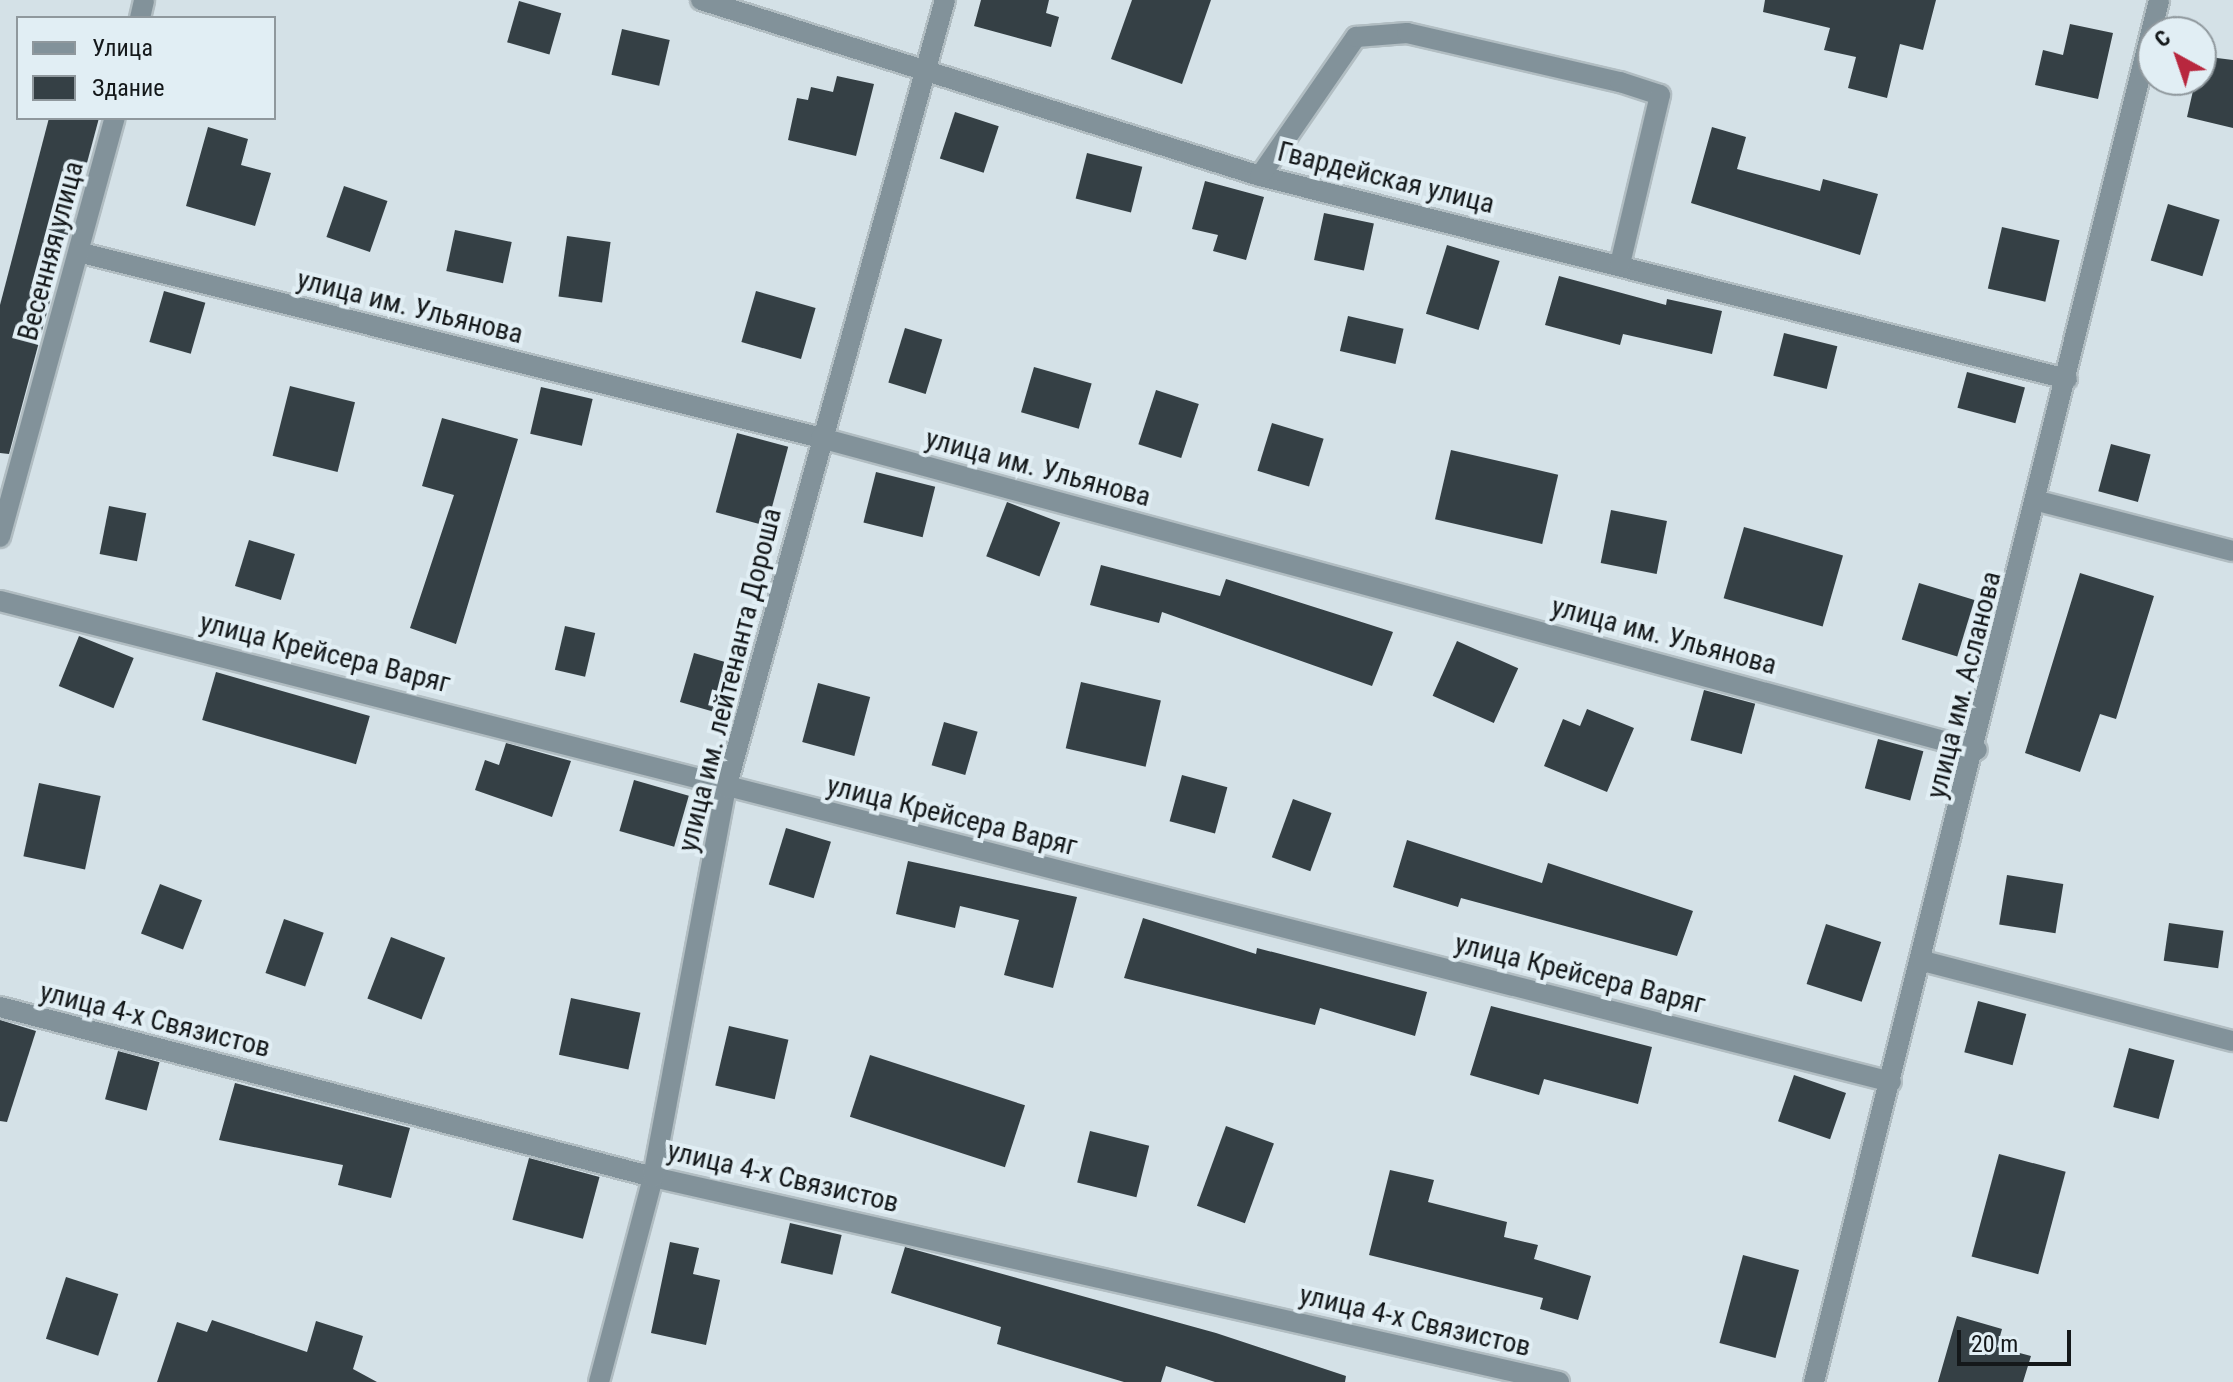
<!DOCTYPE html>
<html>
<head>
<meta charset="utf-8">
<style>
	body { margin:0 }
	#map { position:relative; width:2233px; height:1382px; overflow:hidden; background:#d4e1e7; font-family:"Roboto Condensed",sans-serif }
	div>[style] { position:absolute }
	.building>* { inset:0; background:#354045; transform-origin:0 0 }
	.roads { filter:drop-shadow(2px 0 #b1bdc2) drop-shadow(-2px 0 #b1bdc2) drop-shadow(0 2px #b1bdc2) drop-shadow(0 -2px #b1bdc2) }
	.minor>* { height:20px; margin:-10px; padding:0 10px; transform-origin:10px; border-radius:10px; background:#82929a }
	span { translate:-50% -50%; white-space:nowrap; text-align:center; line-height:1.15; -webkit-text-stroke:8px #e1eef4; paint-order:stroke }
	.street-label { font-size:28px; color:#14181a }
	.legend { position:absolute; left:16px; top:16px; width:260px; height:104px; box-sizing:border-box; background:#e1eef4; border:2px solid #8f989d; margin:0; padding:10px 14px; list-style:none; font-size:24px; color:#14181a }
	.legend li { display:flex; align-items:center; gap:16px; height:40px }
	.legend b { width:40px; border:2px solid #8f989d }
	.north { position:absolute; left:2137px; top:16px; width:80px; height:80px; box-sizing:border-box; background:#e1eef4; border:2px solid #8f989d; border-radius:50%; rotate:320deg; font-size:22px; font-weight:700; line-height:32px; text-align:center; color:#14181a }
	.north::after { content:''; display:block; margin:auto; width:28px; height:36px; background:#b8273e; clip-path:polygon(50% 0,100% 100%,50% 72%,0 100%) }
	.scale { position:absolute; left:1957px; top:1330px; width:114px; height:36px; box-sizing:border-box; border:4px solid #14181a; border-top:0; padding-left:10px; font-size:24px; line-height:28px; white-space:nowrap; color:#14181a; -webkit-text-stroke:6px #e1eef4; paint-order:stroke }
</style>
</head>
<body>
<div id="map">
	<div class="building">
		<div style="clip-path:polygon(981px 0,1049px 0,1046px 13px,1059px 17px,1051px 47px,974px 26px)"></div>
		<div style="clip-path:polygon(1132px 0,1211px 0,1182px 84px,1111px 59px)"></div>
		<div style="clip-path:polygon(1765px 0,1936px 0,1923px 50px,1900px 44px,1887px 98px,1848px 88px,1856px 57px,1824px 50px,1830px 28px,1763px 12px)"></div>
		<div style="left:519px;top:1px;width:44px;height:43px;rotate:16deg"></div>
		<div style="clip-path:polygon(2070px 24px,2113px 33px,2098px 99px,2035px 85px,2043px 50px,2063px 55px)"></div>
		<div style="left:622px;top:29px;width:49px;height:47px;rotate:13deg"></div>
		<div style="clip-path:polygon(2201px 56px,2233px 60px,2233px 128px,2187px 117px)"></div>
		<div style="clip-path:polygon(837px 76px,874px 84px,856px 156px,788px 140px,797px 98px,808px 100px,811px 87px,833px 92px)"></div>
		<div style="left:955px;top:112px;width:46px;height:49px;rotate:18deg"></div>
		<div style="clip-path:polygon(49px 118px,99px 118px,9px 454px,0 453px,0 305px)"></div>
		<div style="clip-path:polygon(208px 127px,248px 139px,241px 165px,271px 173px,255px 226px,186px 206px)"></div>
		<div style="clip-path:polygon(1712px 127px,1746px 137px,1737px 169px,1820px 191px,1823px 179px,1878px 194px,1860px 255px,1691px 203px)"></div>
		<div style="left:1087px;top:153px;width:57px;height:47px;rotate:14deg"></div>
		<div style="clip-path:polygon(1205px 181px,1264px 197px,1246px 260px,1213px 251px,1218px 235px,1192px 229px)"></div>
		<div style="left:344px;top:186px;width:46px;height:54px;rotate:19deg"></div>
		<div style="left:2168px;top:204px;width:54px;height:59px;rotate:17deg"></div>
		<div style="left:1324px;top:213px;width:51px;height:48px;rotate:12deg"></div>
		<div style="left:2002px;top:227px;width:59px;height:63px;rotate:13deg"></div>
		<div style="left:455px;top:230px;width:58px;height:42px;rotate:12deg"></div>
		<div style="left:567px;top:236px;width:44px;height:61px;rotate:8deg"></div>
		<div style="left:1447px;top:245px;width:55px;height:72px;rotate:17deg"></div>
		<div style="clip-path:polygon(1559px 276px,1666px 305px,1667px 299px,1722px 311px,1712px 354px,1623px 334px,1620px 345px,1545px 325px)"></div>
		<div style="left:164px;top:291px;width:43px;height:53px;rotate:16deg"></div>
		<div style="left:756px;top:291px;width:62px;height:53px;rotate:16deg"></div>
		<div style="left:1348px;top:316px;width:57px;height:36px;rotate:13deg"></div>
		<div style="left:905px;top:328px;width:39px;height:57px;rotate:17deg"></div>
		<div style="left:1784px;top:333px;width:55px;height:44px;rotate:14deg"></div>
		<div style="left:1034px;top:367px;width:60px;height:47px;rotate:16deg"></div>
		<div style="left:1967px;top:372px;width:60px;height:37px;rotate:15deg"></div>
		<div style="left:290px;top:386px;width:67px;height:72px;rotate:14deg"></div>
		<div style="left:541px;top:387px;width:53px;height:48px;rotate:13deg"></div>
		<div style="left:1156px;top:390px;width:45px;height:57px;rotate:18deg"></div>
		<div style="clip-path:polygon(442px 418px,518px 439px,456px 644px,410px 628px,454px 495px,422px 486px)"></div>
		<div style="left:1272px;top:423px;width:54px;height:50px;rotate:17deg"></div>
		<div style="left:737px;top:433px;width:53px;height:82px;rotate:15deg"></div>
		<div style="left:2111px;top:444px;width:41px;height:49px;rotate:15deg"></div>
		<div style="left:1451px;top:450px;width:110px;height:71px;rotate:13deg"></div>
		<div style="left:876px;top:472px;width:61px;height:52px;rotate:14deg"></div>
		<div style="left:1007px;top:502px;width:57px;height:58px;rotate:21deg"></div>
		<div style="left:109px;top:506px;width:38px;height:49px;rotate:11deg"></div>
		<div style="left:1611px;top:510px;width:57px;height:54px;rotate:11deg"></div>
		<div style="left:1744px;top:527px;width:103px;height:74px;rotate:16deg"></div>
		<div style="left:249px;top:540px;width:48px;height:48px;rotate:17deg"></div>
		<div style="clip-path:polygon(1101px 565px,1220px 596px,1226px 579px,1393px 632px,1372px 686px,1162px 612px,1159px 623px,1090px 605px)"></div>
		<div style="clip-path:polygon(2080px 573px,2154px 596px,2116px 719px,2100px 714px,2080px 772px,2025px 753px)"></div>
		<div style="left:1919px;top:583px;width:58px;height:59px;rotate:17deg"></div>
		<div style="left:565px;top:626px;width:31px;height:45px;rotate:13deg"></div>
		<div style="left:79px;top:636px;width:59px;height:54px;rotate:22deg"></div>
		<div style="left:1457px;top:641px;width:67px;height:60px;rotate:24deg"></div>
		<div style="left:694px;top:653px;width:35px;height:51px;rotate:16deg"></div>
		<div style="left:216px;top:672px;width:160px;height:50px;rotate:16deg"></div>
		<div style="left:1081px;top:682px;width:82px;height:68px;rotate:13deg"></div>
		<div style="left:818px;top:683px;width:54px;height:61px;rotate:15deg"></div>
		<div style="left:1704px;top:690px;width:53px;height:52px;rotate:15deg"></div>
		<div style="clip-path:polygon(1587px 709px,1634px 728px,1607px 792px,1544px 766px,1563px 719px,1580px 726px)"></div>
		<div style="left:944px;top:722px;width:35px;height:45px;rotate:16deg"></div>
		<div style="left:1878px;top:739px;width:47px;height:51px;rotate:15deg"></div>
		<div style="clip-path:polygon(506px 743px,571px 761px,552px 817px,475px 790px,485px 760px,499px 765px)"></div>
		<div style="left:1182px;top:775px;width:47px;height:48px;rotate:15deg"></div>
		<div style="left:634px;top:780px;width:57px;height:53px;rotate:16deg"></div>
		<div style="left:39px;top:783px;width:63px;height:75px;rotate:12deg"></div>
		<div style="left:1293px;top:799px;width:41px;height:62px;rotate:20deg"></div>
		<div style="left:786px;top:828px;width:47px;height:59px;rotate:17deg"></div>
		<div style="clip-path:polygon(1407px 840px,1542px 883px,1548px 863px,1693px 911px,1677px 956px,1461px 898px,1458px 907px,1393px 887px)"></div>
		<div style="clip-path:polygon(908px 861px,1077px 897px,1053px 988px,1004px 975px,1019px 920px,960px 906px,955px 928px,896px 914px)"></div>
		<div style="left:2007px;top:875px;width:57px;height:50px;rotate:9deg"></div>
		<div style="left:160px;top:884px;width:45px;height:53px;rotate:21deg"></div>
		<div style="clip-path:polygon(1143px 918px,1256px 954px,1257px 948px,1427px 992px,1415px 1036px,1320px 1008px,1315px 1025px,1124px 978px)"></div>
		<div style="left:284px;top:919px;width:42px;height:57px;rotate:19deg"></div>
		<div style="left:2169px;top:923px;width:55px;height:38px;rotate:8deg"></div>
		<div style="left:1826px;top:924px;width:58px;height:63px;rotate:18deg"></div>
		<div style="left:391px;top:937px;width:58px;height:66px;rotate:21deg"></div>
		<div style="left:571px;top:998px;width:71px;height:58px;rotate:12deg"></div>
		<div style="left:1978px;top:1001px;width:50px;height:53px;rotate:15deg"></div>
		<div style="clip-path:polygon(1491px 1006px,1652px 1047px,1638px 1104px,1544px 1079px,1539px 1095px,1470px 1075px)"></div>
		<div style="clip-path:polygon(0 1020px,36px 1031px,7px 1122px,0 1121px)"></div>
		<div style="left:729px;top:1026px;width:61px;height:61px;rotate:13deg"></div>
		<div style="left:2129px;top:1048px;width:47px;height:61px;rotate:15deg"></div>
		<div style="left:118px;top:1051px;width:43px;height:50px;rotate:15deg"></div>
		<div style="left:870px;top:1055px;width:163px;height:65px;rotate:18deg"></div>
		<div style="left:1794px;top:1075px;width:55px;height:49px;rotate:19deg"></div>
		<div style="clip-path:polygon(235px 1083px,410px 1128px,391px 1198px,338px 1185px,343px 1165px,219px 1140px)"></div>
		<div style="left:1226px;top:1126px;width:51px;height:85px;rotate:20deg"></div>
		<div style="left:1090px;top:1131px;width:61px;height:53px;rotate:14deg"></div>
		<div style="left:1999px;top:1154px;width:69px;height:106px;rotate:15deg"></div>
		<div style="left:529px;top:1158px;width:73px;height:64px;rotate:15deg"></div>
		<div style="clip-path:polygon(1390px 1170px,1434px 1180px,1428px 1202px,1507px 1222px,1504px 1237px,1538px 1245px,1534px 1259px,1591px 1276px,1578px 1320px,1540px 1309px,1543px 1298px,1369px 1255px)"></div>
		<div style="left:790px;top:1223px;width:53px;height:41px;rotate:13deg"></div>
		<div style="clip-path:polygon(670px 1242px,699px 1248px,693px 1274px,720px 1280px,706px 1345px,651px 1333px)"></div>
		<div style="clip-path:polygon(905px 1247px,1216px 1333px,1346px 1376px,1345px 1382px,1215px 1382px,1166px 1366px,1161px 1382px,1124px 1382px,997px 1344px,1001px 1327px,891px 1293px)"></div>
		<div style="left:1743px;top:1255px;width:58px;height:91px;rotate:15deg"></div>
		<div style="left:66px;top:1277px;width:55px;height:65px;rotate:18deg"></div>
		<div style="clip-path:polygon(1957px 1316px,2002px 1329px,1997px 1347px,2031px 1356px,2023px 1382px,1938px 1382px)"></div>
		<div style="clip-path:polygon(212px 1320px,307px 1352px,316px 1321px,363px 1336px,353px 1369px,377px 1382px,157px 1382px,177px 1322px,207px 1332px)"></div>
	</div>
	<div class="roads">
		<div class="minor">
			<div style="left:701px;top:0;width:586px;rotate:17.48deg"></div>
			<div style="left:1260px;top:176px;width:832px;rotate:14.12deg"></div>
			<div style="left:140px;top:18px;width:18px;rotate:-77deg"></div>
			<div style="left:1260px;top:176px;width:169px;rotate:-55.4deg"></div>
			<div style="left:1356px;top:37px;width:51px;rotate:-4.5deg"></div>
			<div style="left:1407px;top:33px;width:219px;rotate:13deg"></div>
			<div style="left:1620px;top:82px;width:42px;rotate:18deg"></div>
			<div style="left:1660px;top:95px;width:174px;rotate:103.3deg"></div>
			<div style="left:82px;top:253px;width:762px;rotate:14.05deg"></div>
			<div style="left:821px;top:438px;width:1197px;rotate:15.1deg"></div>
			<div style="left:2038px;top:501px;width:201px;rotate:14.4deg"></div>
			<div style="left:0;top:537px;width:434px;rotate:-74.7deg"></div>
			<div style="left:0;top:601px;width:1951px;rotate:14.27deg"></div>
			<div style="left:1923px;top:961px;width:320px;rotate:14.5deg"></div>
			<div style="left:0;top:1007px;width:675px;rotate:14.59deg"></div>
			<div style="left:653px;top:1177px;width:929px;rotate:12.75deg"></div>
			<div style="left:599px;top:1382px;width:212px;rotate:-75.2deg"></div>
			<div style="left:653px;top:1177px;width:396px;rotate:-79.4deg"></div>
			<div style="left:726px;top:788px;width:818px;rotate:-74.47deg"></div>
			<div style="left:1814px;top:1382px;width:1424px;rotate:-75.98deg"></div>
		</div>
	</div>
	<div class="street-label">
		<span style="left:1386px;top:178px;rotate:14deg">Гвардейская улица</span>
		<span style="left:51px;top:251px;rotate:-75deg">Весенняя улица</span>
		<span style="left:410px;top:307px;rotate:14deg">улица им. Ульянова</span>
		<span style="left:1038px;top:468px;rotate:15deg">улица им. Ульянова</span>
		<span style="left:1664px;top:636px;rotate:15deg">улица им. Ульянова</span>
		<span style="left:325px;top:653px;rotate:14deg">улица Крейсера Варяг</span>
		<span style="left:730px;top:680px;rotate:-76deg">улица им. лейтенанта Дороша</span>
		<span style="left:1964px;top:685px;rotate:-76deg">улица им. Асланова</span>
		<span style="left:952px;top:816px;rotate:14deg">улица Крейсера Варяг</span>
		<span style="left:1580px;top:974px;rotate:14deg">улица Крейсера Варяг</span>
		<span style="left:155px;top:1020px;rotate:14deg">улица 4-х Связистов</span>
		<span style="left:783px;top:1177px;rotate:13deg">улица 4-х Связистов</span>
		<span style="left:1415px;top:1321px;rotate:13deg">улица 4-х Связистов</span>
	</div>
	<ul class="legend">
	<li><b style="height:10px;background:#82929a"></b>Улица</li>
	<li><b style="height:22px;background:#354045"></b>Здание</li>
	</ul>
	<div class="north">С</div>
	<div class="scale">20 m</div>
</div>
</body>
</html>
